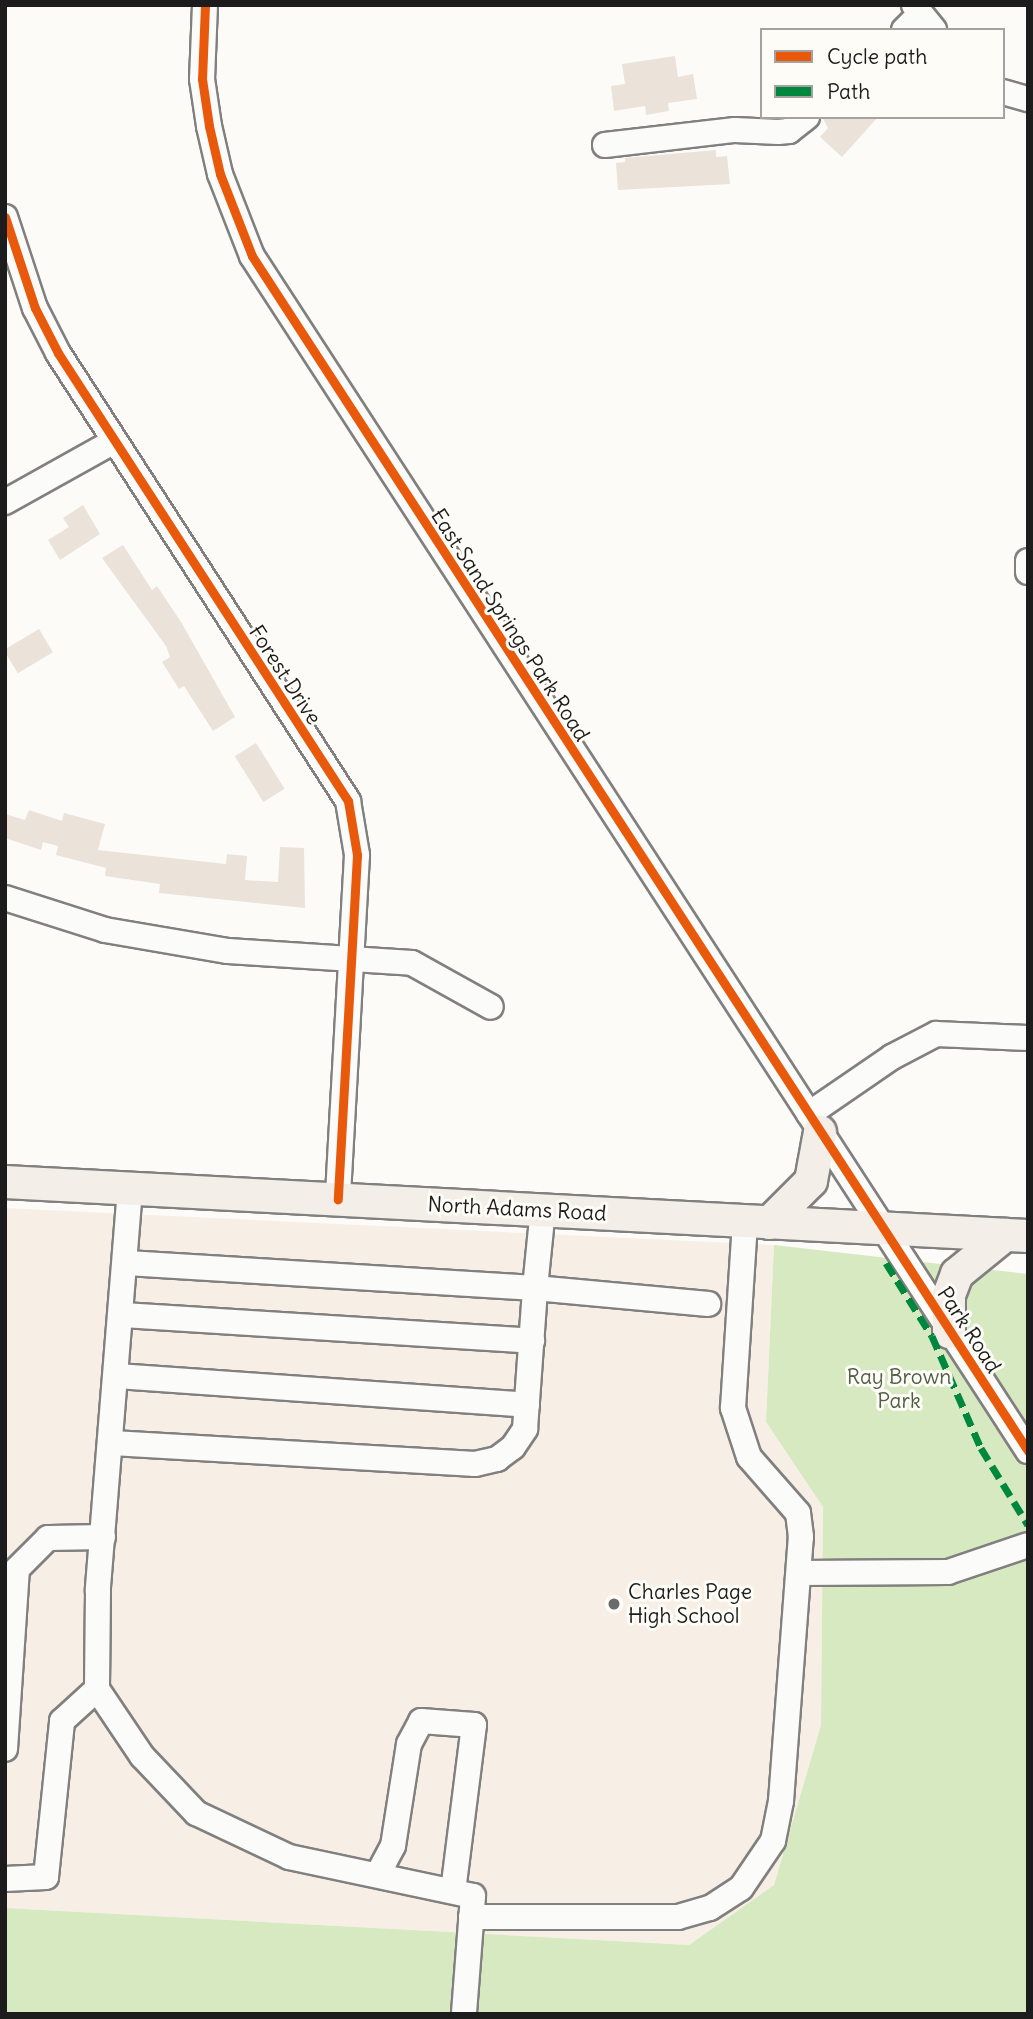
<!DOCTYPE html>
<html>
<head>
<meta charset="utf-8">
<style>
	body { margin:0 }
	#map { position:relative; width:1033px; height:2019px; overflow:hidden; background:#fcfbf8; font-family:Delius,sans-serif }
	div>[style] { position:absolute }
	.built>* { inset:0; background:#f7efe6 }
	.green>* { inset:0; background:#d7e9c1 }
	.building>* { inset:0; background:#ebe2d9; transform-origin:0 0 }
	.roads { filter:drop-shadow(2px 0 #81807f) drop-shadow(-2px 0 #81807f) drop-shadow(0 2px #81807f) drop-shadow(0 -2px #81807f) }
	.minor>* { height:24px; margin:-12px; padding:0 12px; transform-origin:12px; border-radius:12px; background:#fbfbf9 }
	.major>* { height:32px; margin:-16px; padding:0 16px; transform-origin:16px; border-radius:16px; background:#f3eee8 }
	.quiet>* { height:7px; margin-top:-3.5px; transform-origin:0; background:repeating-linear-gradient(90deg,#00873e 0 14px,transparent 0 21px) }
	.cycleway>* { height:9px; margin:-4.5px; padding:0 4.5px; transform-origin:4.5px; border-radius:4.5px; background:#e8590c }
	.dots>* { width:19px; height:19px; translate:-50% -50%; box-sizing:border-box; border:4px solid #fdfcf7; border-radius:50% }
	span { translate:-50% -50%; white-space:nowrap; text-align:center; line-height:1.15; -webkit-text-stroke:6px #fdfcf7; paint-order:stroke }
	.street-label { font-size:21px; color:#1c1c1c }
	.park-label { font-size:21px; color:#535e46 }
	.poi-label { font-size:21px; color:#1c1c1c }
	.left { translate:0 -50%; text-align:left }
	.frame { position:absolute; inset:0; border:7px solid #1c1c1c; pointer-events:none }
	.legend { position:absolute; left:760px; top:28px; width:245px; height:91px; box-sizing:border-box; background:#fdfcf7; border:2px solid #a3a29f; margin:0; padding:9px 12px; list-style:none; font-size:21px; color:#1c1c1c }
	.legend li { display:flex; align-items:center; gap:14px; height:35px }
	.legend b { width:35px; border:2px solid #a3a29f }
</style>
</head>
<body>
<div id="map">
	<div class="built">
		<div style="clip-path:polygon(5px 1208px,774px 1245px,766px 1422px,823px 1507px,821px 1725px,774px 1885px,689px 1945px,5px 1908px)"></div>
	</div>
	<div class="green">
		<div style="clip-path:polygon(774px 1245px,1028px 1274px,1028px 2014px,5px 2014px,5px 1908px,689px 1945px,774px 1885px,821px 1725px,823px 1507px,766px 1422px)"></div>
	</div>
	<div class="building">
		<div style="clip-path:polygon(675px 56px,678px 77px,693px 74px,697px 99px,668px 103px,669px 111px,646px 115px,645px 106px,614px 111px,611px 86px,625px 84px,622px 64px)"></div>
		<div style="clip-path:polygon(822px 117px,878px 117px,842px 157px,820px 137px,828px 128px)"></div>
		<div style="clip-path:polygon(716px 150px,716px 157px,727px 156px,730px 184px,618px 190px,616px 163px,625px 162px,625px 158px)"></div>
		<div style="clip-path:polygon(83px 505px,100px 534px,60px 560px,48px 540px,69px 527px,63px 518px)"></div>
		<div style="clip-path:polygon(123px 545px,152px 590px,157px 586px,181px 622px,235px 717px,213px 731px,184px 686px,179px 689px,162px 662px,170px 657px,166px 646px,102px 558px)"></div>
		<div style="left:39px;top:629px;width:27px;height:41px;rotate:59deg"></div>
		<div style="left:256px;top:743px;width:54px;height:25px;rotate:58deg"></div>
		<div style="clip-path:polygon(29px 810px,62px 821px,64px 813px,105px 824px,98px 850px,226px 864px,227px 854px,247px 856px,245px 880px,278px 882px,280px 847px,304px 848px,305px 908px,159px 893px,160px 884px,105px 876px,106px 868px,56px 855px,58px 846px,43px 842px,41px 850px,5px 838px,5px 814px,25px 820px)"></div>
	</div>
	<div class="roads">
		<div class="minor">
			<div style="left:205px;top:5px;width:74px;rotate:92.3deg"></div>
			<div style="left:202px;top:79px;width:48px;rotate:81.5deg"></div>
			<div style="left:209px;top:126px;width:49px;rotate:77.1deg"></div>
			<div style="left:220px;top:174px;width:88px;rotate:68.7deg"></div>
			<div style="left:252px;top:256px;width:1425px;rotate:57deg"></div>
			<div style="left:914px;top:5px;width:32px;rotate:51deg"></div>
			<div style="left:904px;top:30px;width:21px;rotate:-45deg"></div>
			<div style="left:1003px;top:92px;width:26px;rotate:16deg"></div>
			<div style="left:605px;top:145px;width:131px;rotate:-6.6deg"></div>
			<div style="left:735px;top:130px;width:43px;rotate:2.7deg"></div>
			<div style="left:778px;top:132px;width:11px;rotate:-5deg"></div>
			<div style="left:789px;top:131px;width:23px;rotate:-38deg"></div>
			<div style="left:5px;top:217px;width:96px;rotate:71.8deg"></div>
			<div style="left:35px;top:308px;width:51px;rotate:62.9deg"></div>
			<div style="left:58px;top:353px;width:534px;rotate:57.08deg"></div>
			<div style="left:348px;top:801px;width:55px;rotate:80.5deg"></div>
			<div style="left:357px;top:855px;width:345px;rotate:93.2deg"></div>
			<div style="left:5px;top:502px;width:124px;rotate:-29.1deg"></div>
			<div style="left:1028px;top:561px;width:11px;rotate:90deg"></div>
			<div style="left:5px;top:898px;width:105px;rotate:17.7deg"></div>
			<div style="left:105px;top:930px;width:125px;rotate:9.7deg"></div>
			<div style="left:228px;top:951px;width:184px;rotate:3.7deg"></div>
			<div style="left:412px;top:963px;width:90px;rotate:29.1deg"></div>
			<div style="left:809px;top:1114px;width:101px;rotate:-34.5deg"></div>
			<div style="left:892px;top:1057px;width:50px;rotate:-27.6deg"></div>
			<div style="left:936px;top:1034px;width:92px;rotate:2.5deg"></div>
			<div style="left:130px;top:1189px;width:403px;rotate:94.6deg"></div>
			<div style="left:98px;top:1591px;width:98px;rotate:90.6deg"></div>
			<div style="left:97px;top:1689px;width:81px;rotate:56.1deg"></div>
			<div style="left:142px;top:1756px;width:79px;rotate:46.5deg"></div>
			<div style="left:196px;top:1813px;width:103px;rotate:25.3deg"></div>
			<div style="left:289px;top:1857px;width:188px;rotate:12deg"></div>
			<div style="left:473px;top:1896px;width:118px;rotate:94.4deg"></div>
			<div style="left:543px;top:1209px;width:79px;rotate:95.8deg"></div>
			<div style="left:535px;top:1288px;width:174px;rotate:5.3deg"></div>
			<div style="left:123px;top:1315px;width:410px;rotate:3.6deg"></div>
			<div style="left:117px;top:1376px;width:411px;rotate:4deg"></div>
			<div style="left:112px;top:1443px;width:364px;rotate:3.3deg"></div>
			<div style="left:475px;top:1464px;width:23px;rotate:-13deg"></div>
			<div style="left:497px;top:1459px;width:20px;rotate:-37deg"></div>
			<div style="left:513px;top:1447px;width:22px;rotate:-56deg"></div>
			<div style="left:525px;top:1429px;width:141px;rotate:-85.9deg"></div>
			<div style="left:535px;top:1288px;width:409px;rotate:-176.5deg"></div>
			<div style="left:799px;top:1573px;width:149px;rotate:-0.4deg"></div>
			<div style="left:948px;top:1572px;width:84px;rotate:-18.6deg"></div>
			<div style="left:5px;top:1749px;width:180px;rotate:-86.2deg"></div>
			<div style="left:17px;top:1569px;width:44px;rotate:-45deg"></div>
			<div style="left:48px;top:1538px;width:55px;rotate:-1deg"></div>
			<div style="left:378px;top:1874px;width:32px;rotate:-62deg"></div>
			<div style="left:393px;top:1846px;width:103px;rotate:-81.1deg"></div>
			<div style="left:409px;top:1744px;width:26px;rotate:-62deg"></div>
			<div style="left:421px;top:1721px;width:53px;rotate:4.3deg"></div>
			<div style="left:474px;top:1725px;width:167px;rotate:97.2deg"></div>
			<div style="left:5px;top:1879px;width:41px;rotate:-2.8deg"></div>
			<div style="left:46px;top:1877px;width:157px;rotate:-84.1deg"></div>
			<div style="left:62px;top:1721px;width:47px;rotate:-42.4deg"></div>
			<div style="left:471px;top:1917px;width:207px"></div>
			<div style="left:678px;top:1917px;width:33px;rotate:-16deg"></div>
			<div style="left:710px;top:1908px;width:37px;rotate:-33deg"></div>
			<div style="left:741px;top:1888px;width:57px;rotate:-55.8deg"></div>
			<div style="left:773px;top:1841px;width:41px;rotate:-78.7deg"></div>
			<div style="left:781px;top:1801px;width:265px;rotate:-85.7deg"></div>
			<div style="left:801px;top:1537px;width:24px;rotate:-97deg"></div>
			<div style="left:798px;top:1513px;width:74px;rotate:-131.2deg"></div>
			<div style="left:749px;top:1457px;width:52px;rotate:-108.1deg"></div>
			<div style="left:733px;top:1408px;width:186px;rotate:-86.3deg"></div>
		</div>
		<div class="major">
			<div style="left:5px;top:1182px;width:1024px;rotate:3.02deg"></div>
			<div style="left:769px;top:1223px;width:59px;rotate:-45deg"></div>
			<div style="left:811px;top:1181px;width:50px;rotate:-79.6deg"></div>
			<div style="left:949px;top:1332px;width:37px;rotate:-90deg"></div>
			<div style="left:949px;top:1295px;width:22px;rotate:-69deg"></div>
			<div style="left:957px;top:1274px;width:62px;rotate:-39.1deg"></div>
		</div>
	</div>
	<div class="quiet">
		<div style="left:886px;top:1263px;width:86px;rotate:57.8deg"></div>
		<div style="left:932px;top:1336px;width:122px;rotate:66.4deg"></div>
		<div style="left:981px;top:1448px;width:90px;rotate:58.6deg"></div>
	</div>
	<div class="cycleway">
		<div style="left:205px;top:5px;width:74px;rotate:92.3deg"></div>
		<div style="left:202px;top:79px;width:48px;rotate:81.5deg"></div>
		<div style="left:209px;top:126px;width:49px;rotate:77.1deg"></div>
		<div style="left:220px;top:174px;width:88px;rotate:68.7deg"></div>
		<div style="left:252px;top:256px;width:1425px;rotate:57deg"></div>
		<div style="left:5px;top:217px;width:96px;rotate:71.8deg"></div>
		<div style="left:35px;top:308px;width:51px;rotate:62.9deg"></div>
		<div style="left:58px;top:353px;width:534px;rotate:57.08deg"></div>
		<div style="left:348px;top:801px;width:55px;rotate:80.5deg"></div>
		<div style="left:357px;top:855px;width:345px;rotate:93.2deg"></div>
	</div>
	<div class="dots">
		<div style="left:614px;top:1604px;background:#6a6a69"></div>
	</div>
	<div class="street-label">
		<span style="left:510px;top:625px;rotate:57deg">East Sand Springs Park Road</span>
		<span style="left:285px;top:675px;rotate:57deg">Forest Drive</span>
		<span style="left:517px;top:1209px;rotate:3deg">North Adams Road</span>
		<span style="left:969px;top:1330px;rotate:57deg">Park Road</span>
	</div>
	<div class="park-label">
		<span style="left:899px;top:1389px">Ray Brown<br>Park</span>
	</div>
	<div class="poi-label">
		<span class="left" style="left:628px;top:1604px">Charles Page<br>High School</span>
	</div>
	<div class="frame"></div>
	<ul class="legend">
	<li><b style="height:9px;background:#e8590c"></b>Cycle path</li>
	<li><b style="height:9px;background:#00873e"></b>Path</li>
	</ul>
</div>
</body>
</html>
